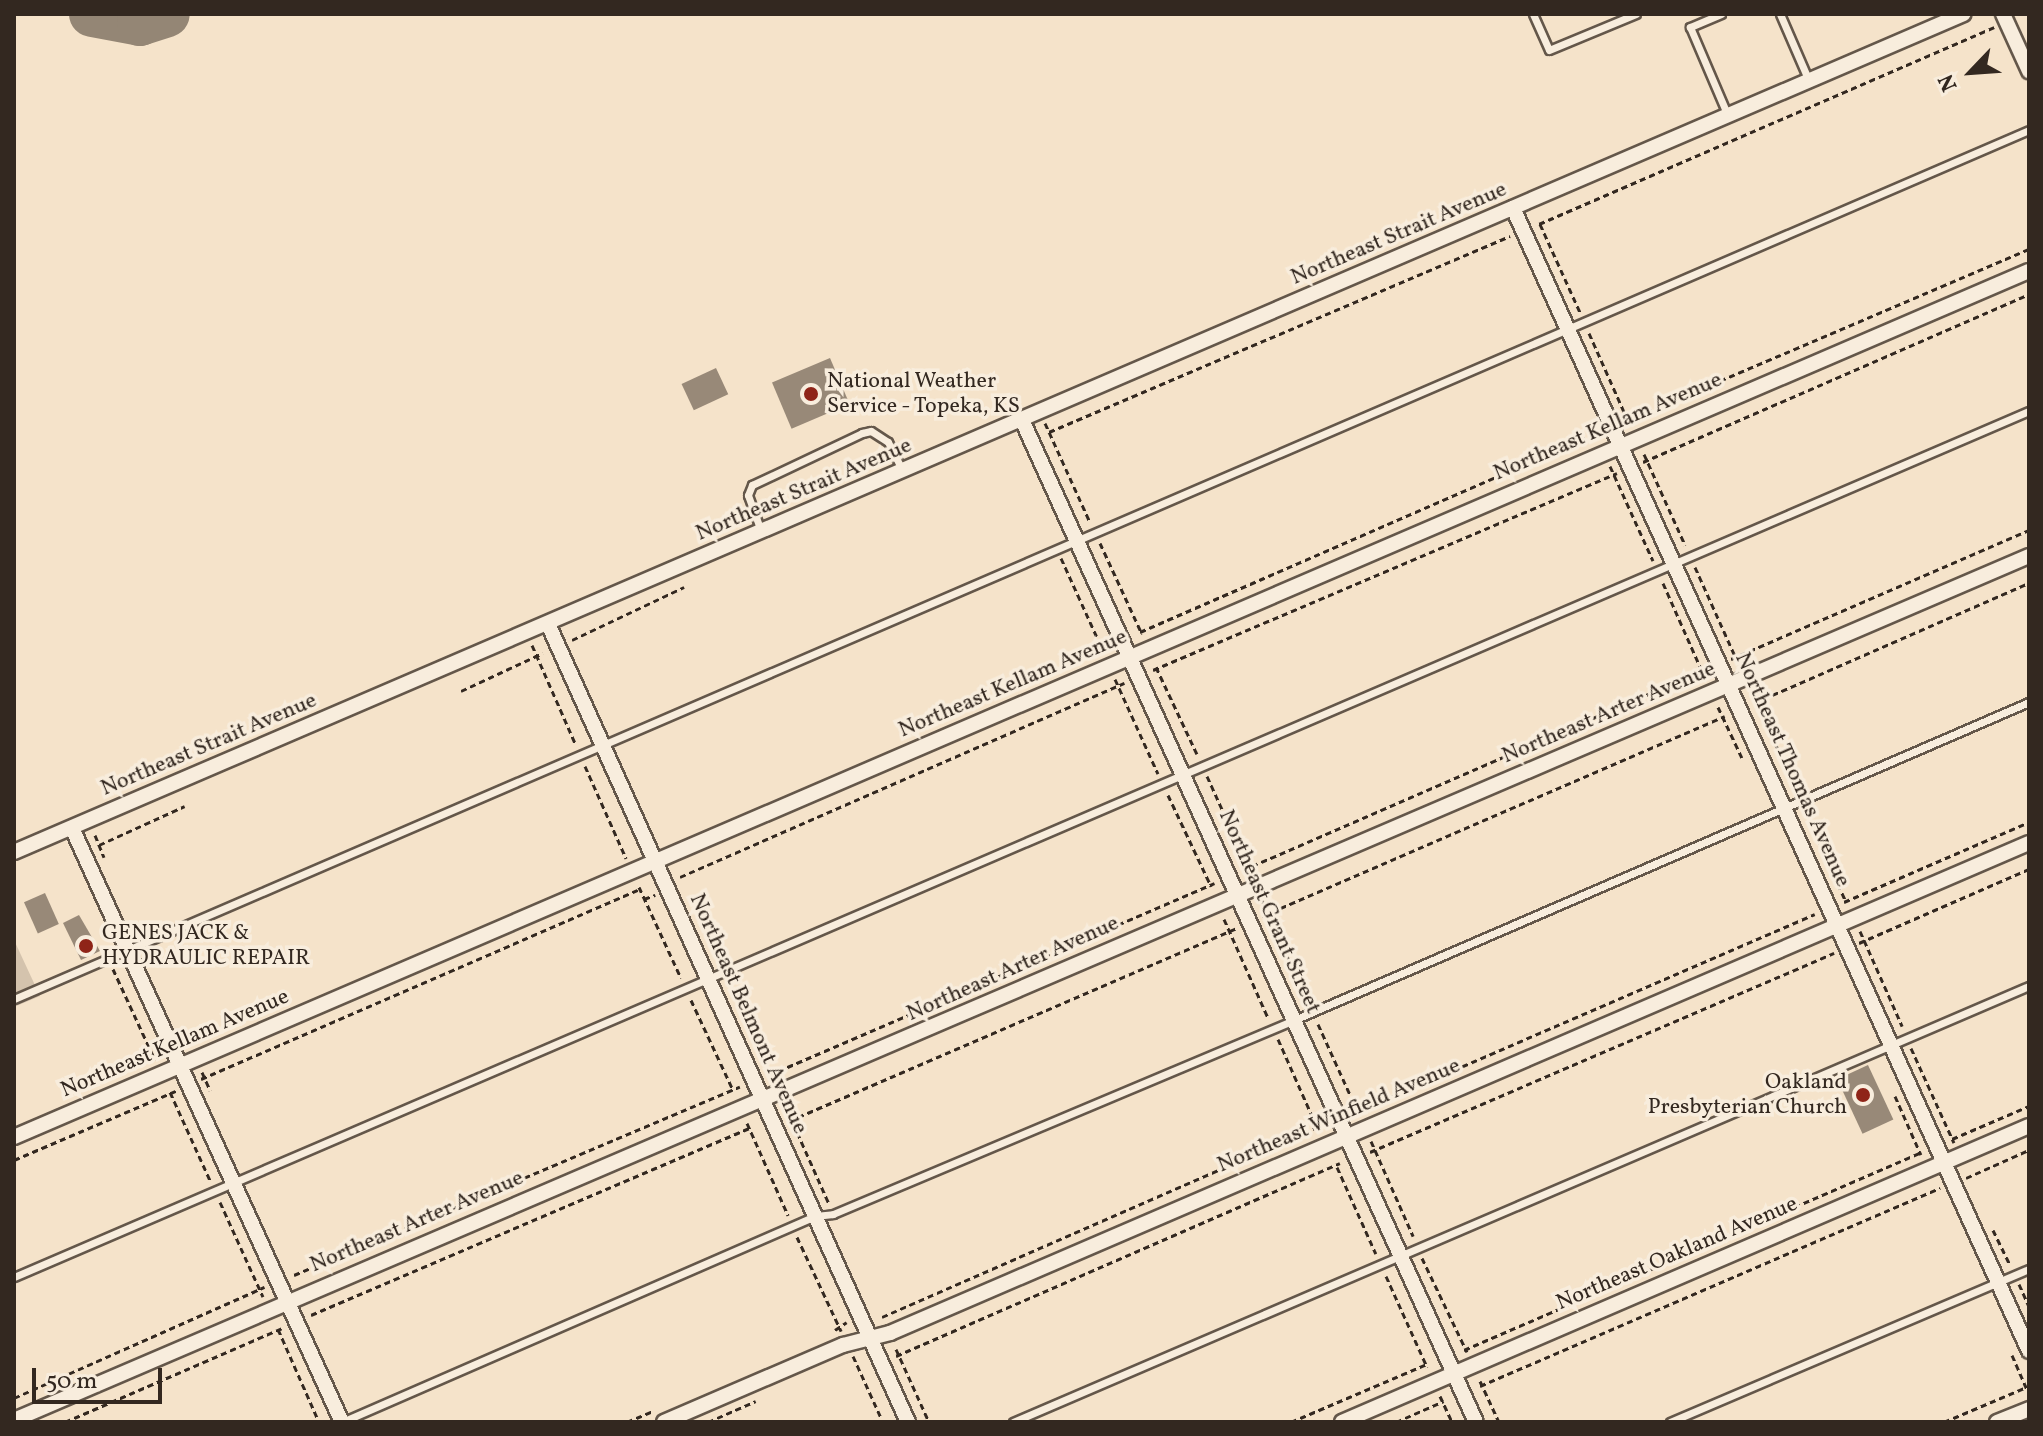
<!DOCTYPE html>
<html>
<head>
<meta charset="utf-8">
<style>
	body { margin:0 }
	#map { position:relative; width:2043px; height:1436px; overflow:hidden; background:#f5e3ca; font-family:Vollkorn,serif }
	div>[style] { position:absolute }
	.green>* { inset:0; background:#d4c3ad }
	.taxiway>* { height:46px; margin:-23px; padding:0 23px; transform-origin:23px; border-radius:23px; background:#948675 }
	.building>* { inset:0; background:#988978; transform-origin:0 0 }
	.path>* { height:3px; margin-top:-1.5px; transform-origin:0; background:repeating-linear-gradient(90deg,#332820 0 6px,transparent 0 10px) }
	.roads { filter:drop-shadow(2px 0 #64574a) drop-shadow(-2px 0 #64574a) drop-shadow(0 2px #64574a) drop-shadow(0 -2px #64574a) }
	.lane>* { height:7px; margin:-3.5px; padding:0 3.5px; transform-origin:3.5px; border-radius:3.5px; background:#f8eddd }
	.street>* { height:14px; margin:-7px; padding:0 7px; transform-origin:7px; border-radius:7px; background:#f8eddd }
	.dots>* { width:22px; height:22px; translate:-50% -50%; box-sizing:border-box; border:4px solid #f8eddd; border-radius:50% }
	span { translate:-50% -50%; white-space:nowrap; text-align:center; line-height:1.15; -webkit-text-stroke:7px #f8eddd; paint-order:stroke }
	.street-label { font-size:22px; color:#332820 }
	.poi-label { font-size:22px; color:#332820 }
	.left { translate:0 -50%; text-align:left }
	.right { translate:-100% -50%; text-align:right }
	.frame { position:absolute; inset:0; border:16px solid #332820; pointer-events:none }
	.north { position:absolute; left:1931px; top:32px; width:80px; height:80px; -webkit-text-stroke:6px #f8eddd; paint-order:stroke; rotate:245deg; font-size:22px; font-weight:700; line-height:32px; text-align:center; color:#332820 }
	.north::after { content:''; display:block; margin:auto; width:28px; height:36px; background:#332820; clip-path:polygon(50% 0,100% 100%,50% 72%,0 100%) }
	.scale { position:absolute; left:32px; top:1368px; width:130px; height:36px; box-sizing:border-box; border:4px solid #332820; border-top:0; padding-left:10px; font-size:24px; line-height:28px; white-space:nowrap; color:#332820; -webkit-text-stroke:6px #f8eddd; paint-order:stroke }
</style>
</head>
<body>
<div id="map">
	<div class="green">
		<div style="clip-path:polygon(14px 940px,40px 996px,14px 1007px)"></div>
	</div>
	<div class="taxiway">
		<div style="left:92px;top:14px;width:49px;rotate:10.6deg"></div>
		<div style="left:140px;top:23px;width:28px;rotate:-18deg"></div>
	</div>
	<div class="building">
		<div style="left:830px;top:358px;width:50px;height:63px;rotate:67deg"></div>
		<div style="left:716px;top:368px;width:29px;height:38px;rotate:65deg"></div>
		<div style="left:45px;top:893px;width:34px;height:23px;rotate:66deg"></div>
		<div style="clip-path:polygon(79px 915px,100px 951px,81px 960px,63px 923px)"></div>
		<div style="left:1868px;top:1065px;width:60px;height:34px;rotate:65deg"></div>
	</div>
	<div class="path">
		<div style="left:1539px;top:224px;width:496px;rotate:-23.4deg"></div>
		<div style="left:1540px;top:224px;width:97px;rotate:65.6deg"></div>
		<div style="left:1589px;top:333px;width:101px;rotate:66deg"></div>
		<div style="left:1628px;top:420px;width:436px;rotate:-23.1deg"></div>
		<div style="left:1045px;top:423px;width:109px;rotate:65.6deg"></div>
		<div style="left:1049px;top:432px;width:501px;rotate:-23.03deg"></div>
		<div style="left:1644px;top:454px;width:100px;rotate:65.7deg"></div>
		<div style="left:1643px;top:462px;width:421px;rotate:-23.5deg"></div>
		<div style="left:1610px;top:466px;width:104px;rotate:65.6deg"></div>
		<div style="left:1100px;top:543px;width:100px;rotate:65.2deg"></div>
		<div style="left:1061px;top:558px;width:104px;rotate:65.6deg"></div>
		<div style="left:1695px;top:567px;width:107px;rotate:65.8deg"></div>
		<div style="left:1663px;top:583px;width:104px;rotate:66.1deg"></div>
		<div style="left:1140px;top:632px;width:501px;rotate:-23.54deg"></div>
		<div style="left:572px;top:640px;width:124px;rotate:-25.3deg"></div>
		<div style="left:532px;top:645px;width:109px;rotate:66.3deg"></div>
		<div style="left:1731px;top:659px;width:325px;rotate:-23.4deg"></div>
		<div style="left:1156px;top:667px;width:96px;rotate:64.8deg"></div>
		<div style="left:1153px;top:670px;width:504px;rotate:-23deg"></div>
		<div style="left:1115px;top:679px;width:104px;rotate:65.6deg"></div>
		<div style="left:1751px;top:690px;width:109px;rotate:65.6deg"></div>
		<div style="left:461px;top:691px;width:90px;rotate:-24.9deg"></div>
		<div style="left:1754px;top:703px;width:300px;rotate:-23.6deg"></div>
		<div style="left:1718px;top:707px;width:56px;rotate:64.8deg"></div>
		<div style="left:585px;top:766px;width:101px;rotate:66deg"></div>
		<div style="left:1207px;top:776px;width:109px;rotate:65.6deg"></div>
		<div style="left:1168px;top:795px;width:101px;rotate:64.7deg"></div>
		<div style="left:1805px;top:811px;width:100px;rotate:65.7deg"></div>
		<div style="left:95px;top:835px;width:24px;rotate:68deg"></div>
		<div style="left:99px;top:845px;width:94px;rotate:-24.4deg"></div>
		<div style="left:1243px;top:870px;width:505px;rotate:-23.47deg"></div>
		<div style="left:680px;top:877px;width:485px;rotate:-23.6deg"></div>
		<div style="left:639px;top:887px;width:100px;rotate:65.2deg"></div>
		<div style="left:644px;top:899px;width:12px;rotate:-20deg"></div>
		<div style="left:1262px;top:900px;width:113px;rotate:65.9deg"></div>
		<div style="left:1844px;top:902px;width:202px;rotate:-23.4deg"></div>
		<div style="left:1262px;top:916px;width:504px;rotate:-23.36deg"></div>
		<div style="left:1224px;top:919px;width:108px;rotate:66deg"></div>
		<div style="left:1860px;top:931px;width:104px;rotate:66.1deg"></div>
		<div style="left:1859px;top:943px;width:185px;rotate:-23.5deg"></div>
		<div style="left:113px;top:969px;width:100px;rotate:65.2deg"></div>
		<div style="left:691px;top:1000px;width:99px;rotate:65deg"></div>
		<div style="left:1318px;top:1024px;width:97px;rotate:65.6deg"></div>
		<div style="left:1278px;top:1039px;width:96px;rotate:66.1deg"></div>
		<div style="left:1911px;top:1048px;width:104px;rotate:65.6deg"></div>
		<div style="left:202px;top:1072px;width:20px;rotate:66deg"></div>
		<div style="left:769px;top:1075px;width:485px;rotate:-23.3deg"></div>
		<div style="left:201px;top:1079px;width:476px;rotate:-23.4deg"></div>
		<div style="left:170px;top:1092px;width:97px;rotate:65.6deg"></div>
		<div style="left:1895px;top:1096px;width:64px;rotate:66.2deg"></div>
		<div style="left:785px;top:1105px;width:108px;rotate:66deg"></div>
		<div style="left:1352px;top:1114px;width:504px;rotate:-23.36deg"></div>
		<div style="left:789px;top:1121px;width:488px;rotate:-23.3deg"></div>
		<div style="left:747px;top:1123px;width:101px;rotate:66deg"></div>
		<div style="left:1952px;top:1139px;width:84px;rotate:-23.2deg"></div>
		<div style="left:1371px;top:1141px;width:104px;rotate:66.1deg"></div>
		<div style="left:1370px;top:1152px;width:505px;rotate:-23.21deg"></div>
		<div style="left:14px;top:1160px;width:176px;rotate:-23.1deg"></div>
		<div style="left:1337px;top:1167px;width:95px;rotate:65.9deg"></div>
		<div style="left:1966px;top:1178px;width:69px;rotate:-24deg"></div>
		<div style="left:220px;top:1202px;width:104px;rotate:65.6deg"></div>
		<div style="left:1993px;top:1230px;width:37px;rotate:64deg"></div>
		<div style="left:797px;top:1237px;width:104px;rotate:64.9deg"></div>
		<div style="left:1422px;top:1258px;width:104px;rotate:64.4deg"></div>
		<div style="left:294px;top:1275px;width:484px;rotate:-22.9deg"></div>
		<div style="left:1386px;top:1276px;width:100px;rotate:65.7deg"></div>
		<div style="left:2019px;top:1284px;width:24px;rotate:66deg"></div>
		<div style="left:311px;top:1315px;width:476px;rotate:-23.1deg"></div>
		<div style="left:882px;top:1317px;width:485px;rotate:-23.6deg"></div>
		<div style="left:278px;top:1329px;width:102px;rotate:66.2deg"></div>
		<div style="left:835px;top:1330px;width:14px;rotate:-34deg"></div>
		<div style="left:896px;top:1349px;width:80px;rotate:65.7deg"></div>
		<div style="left:1464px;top:1350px;width:496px;rotate:-23.4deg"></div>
		<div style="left:2012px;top:1355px;width:40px;rotate:66.6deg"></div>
		<div style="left:853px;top:1356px;width:72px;rotate:65.6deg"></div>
		<div style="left:896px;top:1356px;width:484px;rotate:-23.5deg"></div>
		<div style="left:1480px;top:1381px;width:45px;rotate:65.1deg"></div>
		<div style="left:1480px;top:1386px;width:501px;rotate:-23.29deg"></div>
		<div style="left:1440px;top:1396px;width:29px;rotate:65deg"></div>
		<div style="left:14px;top:1398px;width:274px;rotate:-23.9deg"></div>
		<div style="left:65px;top:1422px;width:236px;rotate:-23.4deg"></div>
		<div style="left:627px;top:1422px;width:28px;rotate:-23deg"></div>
		<div style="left:708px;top:1422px;width:52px;rotate:-23.6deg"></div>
		<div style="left:1291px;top:1422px;width:148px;rotate:-23.1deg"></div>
		<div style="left:1396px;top:1422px;width:52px;rotate:-23.6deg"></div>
		<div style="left:1944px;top:1422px;width:92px;rotate:-23deg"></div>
	</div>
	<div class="roads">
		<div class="lane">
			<div style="left:1533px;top:14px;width:39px;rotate:66deg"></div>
			<div style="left:1549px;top:50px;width:94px;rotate:-22.5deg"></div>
			<div style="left:1721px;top:14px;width:34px;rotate:157deg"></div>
			<div style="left:1690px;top:27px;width:97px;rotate:66.9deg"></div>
			<div style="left:1780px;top:14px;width:73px;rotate:66.6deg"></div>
			<div style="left:761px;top:531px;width:38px;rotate:-110deg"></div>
			<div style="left:748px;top:495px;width:11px;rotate:-68deg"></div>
			<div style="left:752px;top:485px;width:122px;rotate:-25.3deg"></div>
			<div style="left:862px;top:433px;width:9px;rotate:-13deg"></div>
			<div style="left:871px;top:431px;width:20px;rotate:33deg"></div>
			<div style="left:888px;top:442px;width:31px;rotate:63deg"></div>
			<div style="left:14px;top:999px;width:2194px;rotate:-23.33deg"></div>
			<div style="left:14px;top:1277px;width:2193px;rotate:-23.26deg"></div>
			<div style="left:342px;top:1422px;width:516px;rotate:-23.53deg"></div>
			<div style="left:815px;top:1216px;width:18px;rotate:-6deg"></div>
			<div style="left:833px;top:1214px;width:500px;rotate:-22.82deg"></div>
			<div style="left:1294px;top:1020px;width:801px;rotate:-23.4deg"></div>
			<div style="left:1013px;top:1422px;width:1106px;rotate:-23.23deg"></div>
			<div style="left:1670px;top:1422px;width:390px;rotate:-23.1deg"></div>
		</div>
		<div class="street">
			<div style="left:2003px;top:14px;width:63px;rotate:65.5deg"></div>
			<div style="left:1513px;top:208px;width:1254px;rotate:65.7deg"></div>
			<div style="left:1022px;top:420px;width:1100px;rotate:65.63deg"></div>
			<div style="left:548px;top:624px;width:875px;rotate:65.72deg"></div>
			<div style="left:72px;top:828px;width:652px;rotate:65.56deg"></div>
			<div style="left:14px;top:852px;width:2122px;rotate:-23.26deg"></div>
			<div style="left:14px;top:1137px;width:2193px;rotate:-23.26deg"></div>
			<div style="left:14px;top:1420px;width:2192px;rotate:-23.21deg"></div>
			<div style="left:664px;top:1422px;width:195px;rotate:-23.3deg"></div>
			<div style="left:843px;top:1345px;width:49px;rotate:-14.3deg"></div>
			<div style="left:890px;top:1333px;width:1240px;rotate:-23.28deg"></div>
			<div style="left:1342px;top:1422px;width:748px;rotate:-23.31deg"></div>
			<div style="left:1997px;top:1422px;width:35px;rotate:-22deg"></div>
		</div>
	</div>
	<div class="dots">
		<div style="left:811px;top:394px;background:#8f2418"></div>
		<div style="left:86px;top:946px;background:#8f2418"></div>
		<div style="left:1863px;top:1095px;background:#8f2418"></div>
	</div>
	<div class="street-label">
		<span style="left:1399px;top:234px;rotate:-23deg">Northeast Strait Avenue</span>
		<span style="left:1608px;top:427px;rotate:-23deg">Northeast Kellam Avenue</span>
		<span style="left:804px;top:490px;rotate:-23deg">Northeast Strait Avenue</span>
		<span style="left:1013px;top:684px;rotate:-23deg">Northeast Kellam Avenue</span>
		<span style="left:1609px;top:713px;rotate:-23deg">Northeast Arter Avenue</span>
		<span style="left:209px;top:745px;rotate:-23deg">Northeast Strait Avenue</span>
		<span style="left:1792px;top:770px;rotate:66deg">Northeast Thomas Avenue</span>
		<span style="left:1269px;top:912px;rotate:66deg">Northeast Grant Street</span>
		<span style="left:1013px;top:969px;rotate:-24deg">Northeast Arter Avenue</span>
		<span style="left:748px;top:1014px;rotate:66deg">Northeast Belmont Avenue</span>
		<span style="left:175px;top:1044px;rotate:-23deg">Northeast Kellam Avenue</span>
		<span style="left:1339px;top:1116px;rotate:-23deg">Northeast Winfield Avenue</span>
		<span style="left:417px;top:1222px;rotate:-23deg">Northeast Arter Avenue</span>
		<span style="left:1677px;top:1254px;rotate:-23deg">Northeast Oakland Avenue</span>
	</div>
	<div class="poi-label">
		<span class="left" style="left:827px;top:394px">National Weather<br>Service - Topeka, KS</span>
		<span class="left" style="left:102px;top:946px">GENES JACK &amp;<br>HYDRAULIC REPAIR</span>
		<span class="right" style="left:1847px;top:1095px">Oakland<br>Presbyterian Church</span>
	</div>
	<div class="frame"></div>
	<div class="north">N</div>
	<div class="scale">50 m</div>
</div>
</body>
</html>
